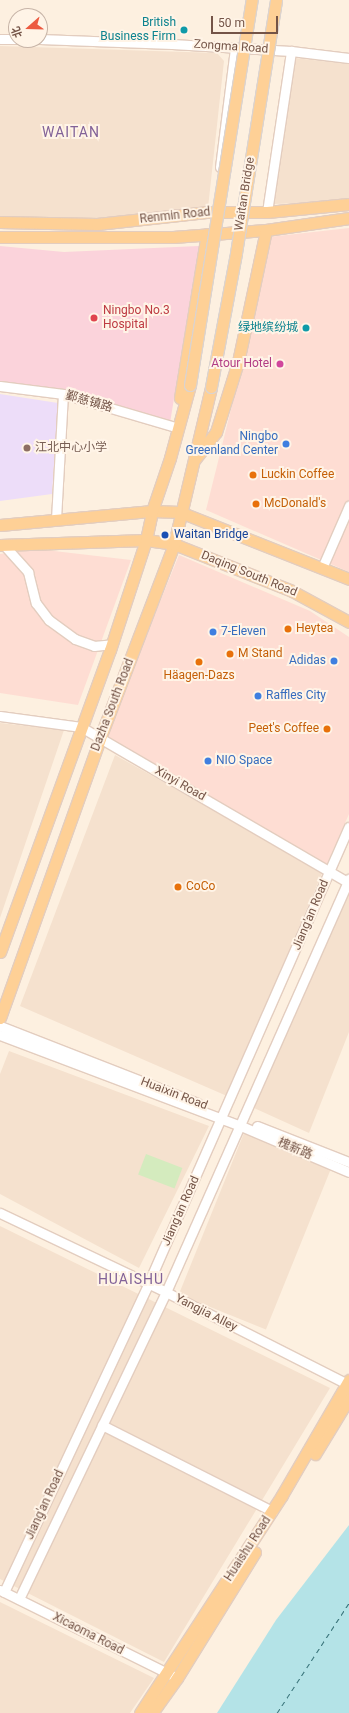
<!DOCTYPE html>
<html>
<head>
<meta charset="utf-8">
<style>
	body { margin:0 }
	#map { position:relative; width:349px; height:1713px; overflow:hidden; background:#fdf0e0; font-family:Roboto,"Noto Sans SC",sans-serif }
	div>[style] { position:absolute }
	.residential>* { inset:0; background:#f5e1ce; transform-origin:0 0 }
	.commercial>* { inset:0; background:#feddd3 }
	.education>* { inset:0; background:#edddf9 }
	.medical>* { inset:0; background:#fbd3db }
	.green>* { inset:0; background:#d4ebbe; transform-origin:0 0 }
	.water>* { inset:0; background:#b4e3e7 }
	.ferry>* { height:1px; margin-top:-0.5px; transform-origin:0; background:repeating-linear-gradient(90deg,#3a757b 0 5px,transparent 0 9px) }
	.roads { filter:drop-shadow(1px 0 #e3cdbf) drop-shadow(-1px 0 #e3cdbf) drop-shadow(0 1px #e3cdbf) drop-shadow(0 -1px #e3cdbf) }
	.minor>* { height:9px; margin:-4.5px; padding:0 4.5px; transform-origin:4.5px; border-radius:4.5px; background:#fff }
	.major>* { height:11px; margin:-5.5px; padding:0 5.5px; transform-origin:5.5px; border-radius:5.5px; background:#fed096 }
	.bridges { filter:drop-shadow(1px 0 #dbd3cf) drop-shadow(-1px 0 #dbd3cf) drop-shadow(0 1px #dbd3cf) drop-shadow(0 -1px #dbd3cf) }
	.major-bridge>* { height:11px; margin:-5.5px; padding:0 5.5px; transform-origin:5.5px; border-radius:5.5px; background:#fed096 }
	.dots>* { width:11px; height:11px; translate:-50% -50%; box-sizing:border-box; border:2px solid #fff4e7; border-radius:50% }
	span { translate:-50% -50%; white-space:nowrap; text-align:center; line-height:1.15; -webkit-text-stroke:4px #fff4e7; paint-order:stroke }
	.culture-label { font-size:12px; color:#0d838f }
	.right { translate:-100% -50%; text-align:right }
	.street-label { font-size:12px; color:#745447 }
	.health-label { font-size:12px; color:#be3a42 }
	.left { translate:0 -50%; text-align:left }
	.hotel-label { font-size:12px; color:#b23c85 }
	.shop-label { font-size:12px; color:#366cbe }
	.education-label { font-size:12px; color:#785e54 }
	.food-label { font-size:12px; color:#c56008 }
	.transit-label { font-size:12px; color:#164399 }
	.quarter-label { font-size:14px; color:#826298; letter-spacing:1px }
	.north { position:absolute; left:8px; top:8px; width:40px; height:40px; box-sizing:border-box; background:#fff4e7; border:1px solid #c7b4a7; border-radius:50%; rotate:250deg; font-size:11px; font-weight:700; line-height:16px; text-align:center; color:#745447 }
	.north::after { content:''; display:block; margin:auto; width:14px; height:18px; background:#ec5a40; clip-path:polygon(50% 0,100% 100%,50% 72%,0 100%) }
	.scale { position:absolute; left:211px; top:16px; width:67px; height:18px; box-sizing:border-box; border:2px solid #745447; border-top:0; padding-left:5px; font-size:12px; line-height:14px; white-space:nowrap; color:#745447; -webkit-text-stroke:3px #fff4e7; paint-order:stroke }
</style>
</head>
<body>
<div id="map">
	<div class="residential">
		<div style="clip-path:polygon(0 46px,217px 53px,224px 61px,208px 208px,93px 221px,0 219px)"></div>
		<div style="clip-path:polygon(295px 58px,349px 64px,349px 198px,324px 202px,274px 204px)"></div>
		<div style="clip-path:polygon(0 723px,64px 730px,0 918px)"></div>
		<div style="clip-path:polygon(115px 755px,323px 871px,227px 1096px,20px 1006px)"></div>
		<div style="clip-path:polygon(349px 890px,349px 1032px,309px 1133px,254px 1108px)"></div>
		<div style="clip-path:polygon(9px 1051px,209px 1126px,139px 1268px,0 1194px,0 1074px)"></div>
		<div style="left:244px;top:1133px;width:94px;height:174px;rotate:22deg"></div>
		<div style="clip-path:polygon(0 1226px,330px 1388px,164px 1662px,0 1579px)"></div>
		<div style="clip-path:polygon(0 1602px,154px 1678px,130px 1713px,0 1713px)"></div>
	</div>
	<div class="commercial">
		<div style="clip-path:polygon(349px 228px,349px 572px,206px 510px,239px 377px,269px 237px)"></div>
		<div style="clip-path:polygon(37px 549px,131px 560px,78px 705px,0 693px,0 554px)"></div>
		<div style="clip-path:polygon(179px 555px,310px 611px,349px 637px,349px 814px,327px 864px,105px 736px)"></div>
	</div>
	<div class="education">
		<div style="clip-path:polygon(0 394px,58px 403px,52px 494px,0 501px)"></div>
	</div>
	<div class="medical">
		<div style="clip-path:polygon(0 246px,64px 252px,199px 246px,170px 423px,0 383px)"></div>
	</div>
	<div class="green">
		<div style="left:146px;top:1154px;width:39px;height:22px;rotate:21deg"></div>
	</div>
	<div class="water">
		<div style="clip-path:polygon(349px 1525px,349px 1713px,217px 1713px,276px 1620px)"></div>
	</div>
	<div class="ferry">
		<div style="left:277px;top:1713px;width:131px;rotate:-56.8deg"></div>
	</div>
	<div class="roads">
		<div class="minor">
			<div style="left:0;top:39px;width:16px"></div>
			<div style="left:40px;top:39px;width:132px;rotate:2.2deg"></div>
			<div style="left:172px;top:44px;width:119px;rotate:3.4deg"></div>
			<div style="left:291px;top:51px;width:58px;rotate:6.9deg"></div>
			<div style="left:220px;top:167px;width:120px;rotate:-82.8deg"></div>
			<div style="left:267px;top:212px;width:163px;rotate:-81.5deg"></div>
			<div style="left:0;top:386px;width:64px;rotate:7.2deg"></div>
			<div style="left:63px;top:394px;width:117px;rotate:16.4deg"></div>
			<div style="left:56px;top:519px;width:125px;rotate:-86.8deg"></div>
			<div style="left:3px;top:544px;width:38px;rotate:48deg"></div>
			<div style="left:28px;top:572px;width:32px;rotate:76deg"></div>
			<div style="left:36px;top:603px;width:21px;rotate:53deg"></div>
			<div style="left:49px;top:620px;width:32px;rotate:36deg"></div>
			<div style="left:75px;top:639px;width:20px;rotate:20deg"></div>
			<div style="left:94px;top:646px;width:18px;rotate:-6deg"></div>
			<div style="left:322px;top:568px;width:68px;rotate:-66.5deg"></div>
			<div style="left:0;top:716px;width:82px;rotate:7.7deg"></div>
			<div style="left:81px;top:727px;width:310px;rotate:30.2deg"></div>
			<div style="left:0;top:1026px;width:212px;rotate:21.3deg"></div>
			<div style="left:0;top:1035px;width:258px;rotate:20.7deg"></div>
			<div style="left:241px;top:1126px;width:117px;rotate:23.1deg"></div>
			<div style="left:257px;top:1126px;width:99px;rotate:21.4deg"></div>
			<div style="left:0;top:1213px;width:184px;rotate:25.4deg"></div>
			<div style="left:166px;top:1292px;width:203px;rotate:26.9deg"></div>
			<div style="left:102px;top:1425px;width:191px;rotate:26.8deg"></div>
			<div style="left:0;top:1590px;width:198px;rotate:26.4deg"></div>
			<div style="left:4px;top:1592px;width:340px;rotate:-64.9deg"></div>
			<div style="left:148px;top:1284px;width:499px;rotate:-66.3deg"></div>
			<div style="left:19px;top:1599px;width:340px;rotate:-64.4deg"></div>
			<div style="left:166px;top:1292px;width:452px;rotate:-66.1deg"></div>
		</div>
		<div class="major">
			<div style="left:0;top:222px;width:97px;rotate:1.2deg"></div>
			<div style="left:97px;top:224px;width:112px;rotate:-6.2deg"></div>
			<div style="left:208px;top:212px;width:59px"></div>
			<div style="left:267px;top:212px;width:82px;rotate:-5.6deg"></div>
			<div style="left:0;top:237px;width:173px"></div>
			<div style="left:173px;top:237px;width:93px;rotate:-4.3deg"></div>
			<div style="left:266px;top:230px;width:84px;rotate:-8.2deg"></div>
			<div style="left:180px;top:398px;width:166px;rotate:-80.7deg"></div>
			<div style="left:195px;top:459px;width:34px;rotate:-52deg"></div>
			<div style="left:216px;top:432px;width:73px;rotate:-72.6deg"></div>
			<div style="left:238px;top:362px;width:135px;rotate:-78deg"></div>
			<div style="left:0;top:525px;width:153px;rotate:-5.3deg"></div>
			<div style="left:152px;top:511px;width:28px;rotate:2deg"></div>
			<div style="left:180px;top:512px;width:182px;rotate:21.6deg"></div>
			<div style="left:0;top:545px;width:146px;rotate:-2deg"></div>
			<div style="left:146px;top:540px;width:28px;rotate:8deg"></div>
			<div style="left:174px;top:544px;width:127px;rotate:21.7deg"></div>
			<div style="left:292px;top:591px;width:65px;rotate:28.5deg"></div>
			<div style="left:0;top:952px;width:321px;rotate:-70deg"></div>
			<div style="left:110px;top:650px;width:116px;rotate:-71.9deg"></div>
			<div style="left:146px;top:540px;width:30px;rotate:-78deg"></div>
			<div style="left:152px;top:511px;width:56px;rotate:-71.2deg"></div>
			<div style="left:170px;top:458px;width:76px;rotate:-74.7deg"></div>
			<div style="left:0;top:1018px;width:297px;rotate:-70.3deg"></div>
			<div style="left:100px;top:738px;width:208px;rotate:-69.1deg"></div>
			<div style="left:174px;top:544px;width:161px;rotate:-76.7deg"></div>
			<div style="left:315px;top:1454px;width:66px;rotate:-58.7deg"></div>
			<div style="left:140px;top:1713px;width:260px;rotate:-56.9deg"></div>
			<div style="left:282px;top:1495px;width:133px;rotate:-59.8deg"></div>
			<div style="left:152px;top:1713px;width:43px;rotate:-54.5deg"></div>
			<div style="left:177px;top:1678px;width:148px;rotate:-58.2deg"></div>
		</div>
	</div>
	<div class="bridges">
		<div class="major-bridge">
			<div style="left:190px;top:385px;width:390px;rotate:-80.9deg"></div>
			<div style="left:211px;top:387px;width:136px;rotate:-79.4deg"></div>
			<div style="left:236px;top:253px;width:256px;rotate:-81deg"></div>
		</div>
	</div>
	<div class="dots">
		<div style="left:184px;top:30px;background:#0f9aa8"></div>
		<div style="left:94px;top:318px;background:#e0444e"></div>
		<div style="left:306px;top:328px;background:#0f9aa8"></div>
		<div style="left:280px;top:364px;background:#d1479c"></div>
		<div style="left:286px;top:444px;background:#3f7fe0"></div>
		<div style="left:27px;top:448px;background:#8d6e63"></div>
		<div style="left:253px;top:475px;background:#e8710a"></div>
		<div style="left:256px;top:504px;background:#e8710a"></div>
		<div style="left:165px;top:535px;background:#1a4fb4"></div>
		<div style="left:288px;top:629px;background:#e8710a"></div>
		<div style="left:213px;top:632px;background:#3f7fe0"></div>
		<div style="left:230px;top:654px;background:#e8710a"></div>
		<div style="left:334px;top:661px;background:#3f7fe0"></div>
		<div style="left:199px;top:662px;background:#e8710a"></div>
		<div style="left:258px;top:696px;background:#3f7fe0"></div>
		<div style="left:327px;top:729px;background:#e8710a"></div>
		<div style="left:208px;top:761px;background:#3f7fe0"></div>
		<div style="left:178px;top:887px;background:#e8710a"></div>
	</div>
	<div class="culture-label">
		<span class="right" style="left:176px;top:30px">British<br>Business Firm</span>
		<span class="right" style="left:298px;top:328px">绿地缤纷城</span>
	</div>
	<div class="street-label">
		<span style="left:231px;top:47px;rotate:4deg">Zongma Road</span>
		<span style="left:245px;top:194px;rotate:-81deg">Waitan Bridge</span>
		<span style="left:175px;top:216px;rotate:-6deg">Renmin Road</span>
		<span style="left:89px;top:402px;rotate:16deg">鄞慈镇路</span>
		<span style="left:249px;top:574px;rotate:22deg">Daqing South Road</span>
		<span style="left:113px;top:705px;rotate:-69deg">Dazha South Road</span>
		<span style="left:180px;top:784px;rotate:30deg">Xinyi Road</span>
		<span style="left:311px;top:915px;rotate:-67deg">Jiang'an Road</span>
		<span style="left:174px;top:1094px;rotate:21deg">Huaixin Road</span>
		<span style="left:295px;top:1149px;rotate:23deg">槐新路</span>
		<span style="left:181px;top:1211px;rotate:-66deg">Jiang'an Road</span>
		<span style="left:206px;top:1313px;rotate:27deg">Yangjia Alley</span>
		<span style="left:45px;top:1505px;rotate:-65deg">Jiang'an Road</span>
		<span style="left:248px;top:1549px;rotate:-57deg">Huaishu Road</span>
		<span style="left:88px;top:1634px;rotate:27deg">Xicaoma Road</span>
	</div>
	<div class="health-label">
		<span class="left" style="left:103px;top:318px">Ningbo No.3<br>Hospital</span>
	</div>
	<div class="hotel-label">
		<span class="right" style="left:272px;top:364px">Atour Hotel</span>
	</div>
	<div class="shop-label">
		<span class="right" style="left:278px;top:444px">Ningbo<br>Greenland Center</span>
		<span class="left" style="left:221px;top:632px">7-Eleven</span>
		<span class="right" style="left:326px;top:661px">Adidas</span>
		<span class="left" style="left:266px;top:696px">Raffles City</span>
		<span class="left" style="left:216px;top:761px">NIO Space</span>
	</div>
	<div class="education-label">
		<span class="left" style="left:35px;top:448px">江北中心小学</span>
	</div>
	<div class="food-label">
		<span class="left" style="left:261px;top:475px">Luckin Coffee</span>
		<span class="left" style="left:264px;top:504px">McDonald's</span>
		<span class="left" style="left:296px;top:629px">Heytea</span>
		<span class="left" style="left:238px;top:654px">M Stand</span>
		<span style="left:199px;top:676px">Häagen-Dazs</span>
		<span class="right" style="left:319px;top:729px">Peet's Coffee</span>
		<span class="left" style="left:186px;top:887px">CoCo</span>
	</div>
	<div class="transit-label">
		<span class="left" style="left:174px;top:535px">Waitan Bridge</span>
	</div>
	<div class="quarter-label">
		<span style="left:71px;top:132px">WAITAN</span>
		<span style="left:131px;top:1279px">HUAISHU</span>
	</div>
	<div class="north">北</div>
	<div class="scale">50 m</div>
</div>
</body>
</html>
